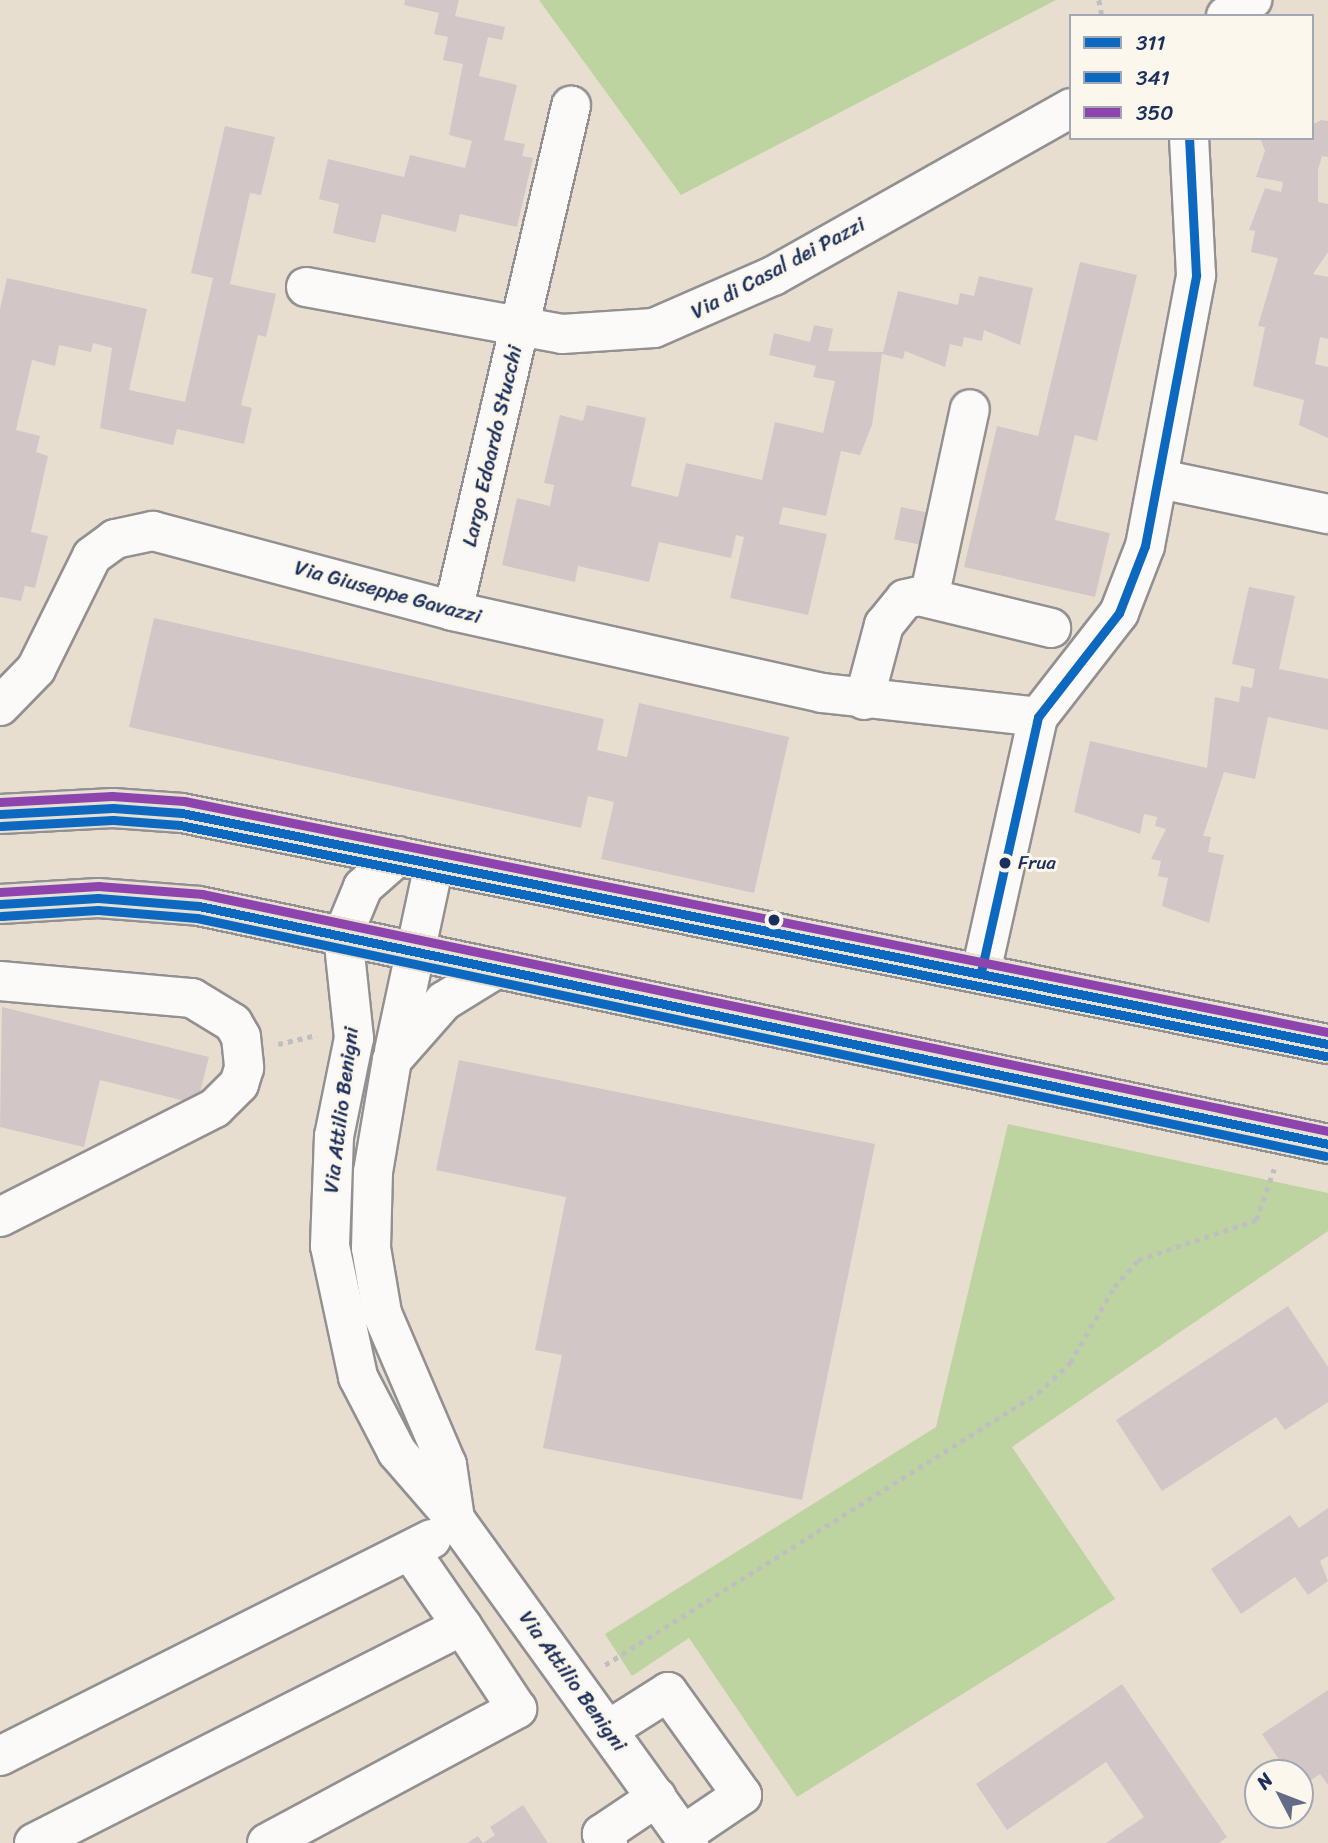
<!DOCTYPE html>
<html>
<head>
<meta charset="utf-8">
<style>
	body { margin:0 }
	#map { position:relative; width:1328px; height:1843px; overflow:hidden; background:#e8ded0; font-family:Sriracha,sans-serif }
	div>[style] { position:absolute }
	.green>* { inset:0; background:#bdd4a1 }
	.building>* { inset:0; background:#d3c6c6; transform-origin:0 0 }
	.path>* { height:4.5px; margin-top:-2.25px; transform-origin:0; background:repeating-linear-gradient(90deg,#bfbfc2 0 5px,transparent 0 10px) }
	.roads { filter:drop-shadow(2px 0 #929091) drop-shadow(-2px 0 #929091) drop-shadow(0 2px #929091) drop-shadow(0 -2px #929091) }
	.minor>* { height:38px; margin:-19px; padding:0 19px; transform-origin:19px; border-radius:19px; background:#fcfaf8 }
	.major>* { height:38px; margin:-19px; padding:0 19px; transform-origin:19px; border-radius:19px; background:#e7e1d4 }
	.bus-1>* { height:9px; margin:-4.5px; padding:0 4.5px; transform-origin:4.5px; border-radius:4.5px; background:#0c69bf }
	.bus-2>* { height:9px; margin:-4.5px; padding:0 4.5px; transform-origin:4.5px; border-radius:4.5px; background:#0c69bf }
	.bus-3>* { height:9px; margin:-4.5px; padding:0 4.5px; transform-origin:4.5px; border-radius:4.5px; background:#8e44ad }
	.dots>* { width:19px; height:19px; translate:-50% -50%; box-sizing:border-box; border:4px solid #fbf7ec; border-radius:50% }
	span { translate:-50% -50%; white-space:nowrap; text-align:center; line-height:1.15; -webkit-text-stroke:6px #fbf7ec; paint-order:stroke }
	.bus-label { font-size:19px; color:#1b2f5e }
	.left { translate:0 -50%; text-align:left }
	.street-label { font-size:21px; color:#1b2f5e }
	.legend { position:absolute; left:1069px; top:14px; width:245px; height:126px; box-sizing:border-box; background:#fbf7ec; border:2px solid #a1a7b3; margin:0; padding:9px 12px; list-style:none; font-size:21px; color:#1b2f5e }
	.legend li { display:flex; align-items:center; gap:14px; height:35px }
	.legend b { width:35px; border:2px solid #a1a7b3 }
	.north { position:absolute; left:1244px; top:1759px; width:70px; height:70px; box-sizing:border-box; background:#fbf7ec; border:2px solid #a1a7b3; border-radius:50%; rotate:312deg; font-size:19px; font-weight:700; line-height:28px; text-align:center; color:#1b2f5e }
	.north::after { content:''; display:block; margin:auto; width:24px; height:32px; background:#636c86; clip-path:polygon(50% 0,100% 100%,50% 72%,0 100%) }
</style>
</head>
<body>
<div id="map">
	<div class="green">
		<div style="clip-path:polygon(539px 0,1056px 0,681px 195px)"></div>
		<div style="clip-path:polygon(1008px 1124px,1328px 1193px,1328px 1231px,1012px 1447px,1115px 1599px,797px 1797px,689px 1638px,632px 1676px,605px 1634px,936px 1427px)"></div>
	</div>
	<div class="building">
		<div style="clip-path:polygon(405px 0,459px 0,455px 16px,505px 27px,502px 40px,488px 37px,479px 76px,517px 85px,504px 140px,525px 144px,522px 156px,533px 158px,517px 227px,460px 214px,456px 232px,382px 214px,375px 243px,333px 233px,339px 204px,319px 199px,328px 159px,404px 177px,410px 155px,465px 168px,472px 141px,449px 135px,463px 64px,443px 60px,448px 37px,434px 34px,439px 13px,404px 5px)"></div>
		<div style="clip-path:polygon(1321px 120px,1328px 121px,1328px 157px,1322px 156px,1318px 170px,1318px 202px,1328px 204px,1328px 252px,1313px 274px,1328px 277px,1328px 339px,1320px 337px,1315px 364px,1328px 367px,1328px 438px,1299px 425px,1304px 400px,1253px 386px,1265px 327px,1258px 326px,1278px 258px,1251px 252px,1255px 231px,1249px 230px,1265px 188px,1281px 192px,1283px 182px,1256px 177px,1265px 151px,1260px 138px,1312px 138px,1312px 125px)"></div>
		<div style="clip-path:polygon(225px 126px,275px 137px,261px 195px,250px 193px,230px 284px,276px 294px,266px 337px,258px 335px,241px 405px,252px 408px,244px 444px,177px 429px,173px 445px,100px 428px,112px 348px,93px 343px,91px 352px,59px 345px,55px 366px,32px 360px,16px 430px,40px 436px,36px 452px,48px 456px,31px 532px,48px 536px,35px 588px,25px 586px,21px 601px,0 597px,0 309px,7px 278px,147px 309px,129px 390px,185px 402px,213px 278px,191px 273px)"></div>
		<div style="clip-path:polygon(1080px 262px,1137px 275px,1097px 441px,1075px 435px,1055px 520px,1110px 533px,1095px 597px,964px 567px,997px 426px,1038px 436px)"></div>
		<div style="clip-path:polygon(979px 276px,1033px 288px,1020px 345px,984px 330px,982px 341px,964px 337px,962px 347px,950px 344px,945px 367px,905px 351px,903px 359px,882px 354px,872px 425px,860px 455px,841px 451px,826px 516px,783px 507px,779px 524px,827px 534px,808px 615px,730px 598px,744px 537px,736px 535px,731px 558px,659px 542px,649px 582px,578px 566px,575px 582px,502px 565px,517px 498px,550px 506px,554px 485px,544px 483px,560px 415px,583px 421px,587px 405px,646px 418px,631px 486px,678px 497px,686px 463px,762px 480px,775px 422px,823px 433px,835px 381px,813px 377px,816px 366px,769px 355px,774px 333px,810px 342px,814px 325px,833px 329px,828px 351px,883px 352px,898px 291px,958px 305px,960px 293px,974px 296px)"></div>
		<div style="left:901px;top:507px;width:30px;height:33px;rotate:12deg"></div>
		<div style="clip-path:polygon(1249px 587px,1295px 596px,1279px 669px,1328px 679px,1328px 730px,1268px 717px,1255px 779px,1224px 772px,1203px 836px,1211px 837px,1208px 852px,1224px 855px,1209px 923px,1162px 906px,1168px 878px,1158px 876px,1161px 861px,1151px 859px,1166px 829px,1155px 826px,1157px 817px,1144px 814px,1140px 834px,1074px 812px,1090px 741px,1207px 768px,1215px 697px,1239px 702px,1241px 686px,1252px 688px,1255px 669px,1232px 664px)"></div>
		<div style="clip-path:polygon(154px 618px,604px 719px,597px 750px,627px 757px,639px 703px,789px 737px,754px 893px,601px 859px,614px 802px,588px 796px,581px 828px,129px 727px)"></div>
		<div style="clip-path:polygon(2px 1007px,209px 1057px,197px 1104px,100px 1080px,84px 1147px,0 1127px)"></div>
		<div style="clip-path:polygon(459px 1060px,875px 1144px,802px 1500px,543px 1448px,562px 1355px,535px 1350px,566px 1197px,436px 1170px)"></div>
		<div style="clip-path:polygon(1288px 1306px,1328px 1367px,1328px 1402px,1285px 1430px,1276px 1417px,1162px 1491px,1116px 1420px)"></div>
		<div style="clip-path:polygon(1328px 1508px,1328px 1556px,1320px 1561px,1328px 1581px,1308px 1595px,1295px 1577px,1241px 1614px,1211px 1569px,1290px 1515px,1299px 1528px)"></div>
		<div style="clip-path:polygon(1122px 1684px,1227px 1837px,1219px 1843px,1106px 1843px,1144px 1817px,1106px 1762px,1007px 1830px,976px 1784px)"></div>
		<div style="clip-path:polygon(1328px 1690px,1328px 1785px,1320px 1774px,1300px 1788px,1300px 1773px,1288px 1773px,1262px 1734px)"></div>
		<div style="clip-path:polygon(523px 1805px,548px 1843px,467px 1843px,478px 1836px,483px 1843px,495px 1835px,490px 1827px)"></div>
	</div>
	<div class="path">
		<div style="left:1099px;top:0;width:16px;rotate:79deg"></div>
		<div style="left:278px;top:1044px;width:40px;rotate:-13deg"></div>
		<div style="left:605px;top:1665px;width:511px;rotate:-32.14deg"></div>
		<div style="left:1038px;top:1393px;width:44px;rotate:-43.2deg"></div>
		<div style="left:1070px;top:1363px;width:88px;rotate:-59.9deg"></div>
		<div style="left:1114px;top:1287px;width:36px;rotate:-48deg"></div>
		<div style="left:1138px;top:1260px;width:125px;rotate:-18.7deg"></div>
		<div style="left:1256px;top:1220px;width:54px;rotate:-70.6deg"></div>
	</div>
	<div class="roads">
		<div class="minor">
			<div style="left:1226px;top:16px;width:31px;rotate:-32deg"></div>
			<div style="left:306px;top:287px;width:260px;rotate:10.4deg"></div>
			<div style="left:562px;top:334px;width:92px;rotate:-3.7deg"></div>
			<div style="left:654px;top:328px;width:130px;rotate:-23.6deg"></div>
			<div style="left:773px;top:276px;width:342px;rotate:-29.4deg"></div>
			<div style="left:1160px;top:479px;width:172px;rotate:11.8deg"></div>
			<div style="left:929px;top:598px;width:193px;rotate:-77.8deg"></div>
			<div style="left:453px;top:611px;width:519px;rotate:-76.85deg"></div>
			<div style="left:864px;top:700px;width:78px;rotate:-75.1deg"></div>
			<div style="left:884px;top:625px;width:33px;rotate:-51deg"></div>
			<div style="left:905px;top:599px;width:14px;rotate:-12deg"></div>
			<div style="left:919px;top:596px;width:136px;rotate:13.6deg"></div>
			<div style="left:0;top:706px;width:52px;rotate:-45.8deg"></div>
			<div style="left:36px;top:669px;width:126px;rotate:-63.6deg"></div>
			<div style="left:92px;top:556px;width:29px;rotate:-36deg"></div>
			<div style="left:115px;top:539px;width:39px;rotate:-12deg"></div>
			<div style="left:153px;top:531px;width:310px;rotate:14.9deg"></div>
			<div style="left:453px;top:611px;width:378px;rotate:12.5deg"></div>
			<div style="left:822px;top:693px;width:217px;rotate:6.3deg"></div>
			<div style="left:398px;top:856px;width:47px;rotate:138.5deg"></div>
			<div style="left:363px;top:887px;width:52px;rotate:112.6deg"></div>
			<div style="left:343px;top:935px;width:104px;rotate:83.9deg"></div>
			<div style="left:354px;top:1038px;width:100px;rotate:101.5deg"></div>
			<div style="left:334px;top:1136px;width:110px;rotate:92.1deg"></div>
			<div style="left:330px;top:1246px;width:134px;rotate:77.9deg"></div>
			<div style="left:358px;top:1377px;width:85px;rotate:62.5deg"></div>
			<div style="left:397px;top:1452px;width:89px;rotate:49.1deg"></div>
			<div style="left:455px;top:1519px;width:400px;rotate:54.2deg"></div>
			<div style="left:981px;top:972px;width:261px;rotate:-77.4deg"></div>
			<div style="left:1038px;top:717px;width:132px;rotate:-52.1deg"></div>
			<div style="left:1119px;top:613px;width:72px;rotate:-68.8deg"></div>
			<div style="left:1145px;top:546px;width:276px;rotate:-79.3deg"></div>
			<div style="left:1196px;top:275px;width:137px;rotate:-92.9deg"></div>
			<div style="left:0;top:981px;width:193px;rotate:5.1deg"></div>
			<div style="left:192px;top:998px;width:48px;rotate:31.4deg"></div>
			<div style="left:233px;top:1023px;width:16px;rotate:60deg"></div>
			<div style="left:241px;top:1037px;width:31px;rotate:84deg"></div>
			<div style="left:244px;top:1068px;width:17px;rotate:107deg"></div>
			<div style="left:239px;top:1084px;width:34px;rotate:135deg"></div>
			<div style="left:215px;top:1108px;width:241px;rotate:153.1deg"></div>
			<div style="left:394px;top:1051px;width:191px;rotate:-77.9deg"></div>
			<div style="left:455px;top:1519px;width:55px;rotate:-98.4deg"></div>
			<div style="left:447px;top:1465px;width:165px;rotate:-113.2deg"></div>
			<div style="left:382px;top:1313px;width:66px;rotate:-99.6deg"></div>
			<div style="left:371px;top:1248px;width:76px;rotate:-88.5deg"></div>
			<div style="left:373px;top:1172px;width:114px;rotate:-80.4deg"></div>
			<div style="left:392px;top:1060px;width:79px;rotate:-48.6deg"></div>
			<div style="left:444px;top:1001px;width:61px;rotate:-31.6deg"></div>
			<div style="left:608px;top:1730px;width:71px;rotate:-32.3deg"></div>
			<div style="left:668px;top:1692px;width:127px;rotate:54.3deg"></div>
			<div style="left:742px;top:1795px;width:71px;rotate:145.9deg"></div>
			<div style="left:0;top:1756px;width:483px;rotate:-26.7deg"></div>
			<div style="left:34px;top:1843px;width:480px;rotate:-26.9deg"></div>
			<div style="left:462px;top:1626px;width:90px;rotate:-124.6deg"></div>
			<div style="left:267px;top:1843px;width:284px;rotate:-28.2deg"></div>
			<div style="left:517px;top:1709px;width:100px;rotate:-123.5deg"></div>
			<div style="left:608px;top:1843px;width:11px;rotate:-124deg"></div>
			<div style="left:602px;top:1834px;width:66px;rotate:-33.9deg"></div>
		</div>
		<div class="major">
			<div style="left:0;top:814px;width:113px;rotate:-3deg"></div>
			<div style="left:113px;top:808px;width:69px;rotate:4.1deg"></div>
			<div style="left:182px;top:813px;width:1169px;rotate:11.4deg"></div>
			<div style="left:0;top:904px;width:98px;rotate:-3.5deg"></div>
			<div style="left:98px;top:898px;width:101px;rotate:4.5deg"></div>
			<div style="left:199px;top:906px;width:1154px;rotate:11.9deg"></div>
		</div>
	</div>
	<div class="bus-1">
		<div style="left:0;top:814px;width:113px;rotate:-3deg"></div>
		<div style="left:113px;top:808px;width:69px;rotate:4.1deg"></div>
		<div style="left:182px;top:813px;width:1169px;rotate:11.4deg"></div>
		<div style="left:0;top:904px;width:98px;rotate:-3.5deg"></div>
		<div style="left:98px;top:898px;width:101px;rotate:4.5deg"></div>
		<div style="left:199px;top:906px;width:1154px;rotate:11.9deg"></div>
		<div style="left:981px;top:972px;width:261px;rotate:-77.4deg"></div>
		<div style="left:1038px;top:717px;width:132px;rotate:-52.1deg"></div>
		<div style="left:1119px;top:613px;width:72px;rotate:-68.8deg"></div>
		<div style="left:1145px;top:546px;width:276px;rotate:-79.3deg"></div>
		<div style="left:1196px;top:275px;width:137px;rotate:-92.9deg"></div>
	</div>
	<div class="bus-2">
		<div style="left:1px;top:826px;width:112px;rotate:-3.1deg"></div>
		<div style="left:113px;top:820px;width:67px;rotate:4.3deg"></div>
		<div style="left:180px;top:825px;width:1169px;rotate:11.4deg"></div>
		<div style="left:1px;top:916px;width:97px;rotate:-3.5deg"></div>
		<div style="left:98px;top:910px;width:99px;rotate:4.6deg"></div>
		<div style="left:197px;top:918px;width:1153px;rotate:11.91deg"></div>
	</div>
	<div class="bus-3">
		<div style="left:0;top:802px;width:112px;rotate:-3.1deg"></div>
		<div style="left:112px;top:796px;width:72px;rotate:4deg"></div>
		<div style="left:184px;top:801px;width:1167px;rotate:11.42deg"></div>
		<div style="left:0;top:892px;width:99px;rotate:-3.5deg"></div>
		<div style="left:99px;top:886px;width:103px;rotate:4.4deg"></div>
		<div style="left:202px;top:894px;width:1151px;rotate:11.89deg"></div>
	</div>
	<div class="dots">
		<div style="left:1005px;top:863px;background:#1b2f5e"></div>
		<div style="left:774px;top:920px;background:#1b2f5e"></div>
	</div>
	<div class="bus-label">
		<span class="left" style="left:1018px;top:863px">Frua</span>
	</div>
	<div class="street-label">
		<span style="left:778px;top:268px;rotate:-28deg">Via di Casal dei Pazzi</span>
		<span style="left:492px;top:446px;rotate:-77deg">Largo Edoardo Stucchi</span>
		<span style="left:388px;top:592px;rotate:15deg">Via Giuseppe Gavazzi</span>
		<span style="left:341px;top:1110px;rotate:-83deg">Via Attilio Benigni</span>
		<span style="left:573px;top:1681px;rotate:54deg">Via Attilio Benigni</span>
	</div>
	<ul class="legend">
	<li><b style="height:9px;background:#0c69bf"></b>311</li>
	<li><b style="height:9px;background:#0c69bf"></b>341</li>
	<li><b style="height:9px;background:#8e44ad"></b>350</li>
	</ul>
	<div class="north">N</div>
</div>
</body>
</html>
